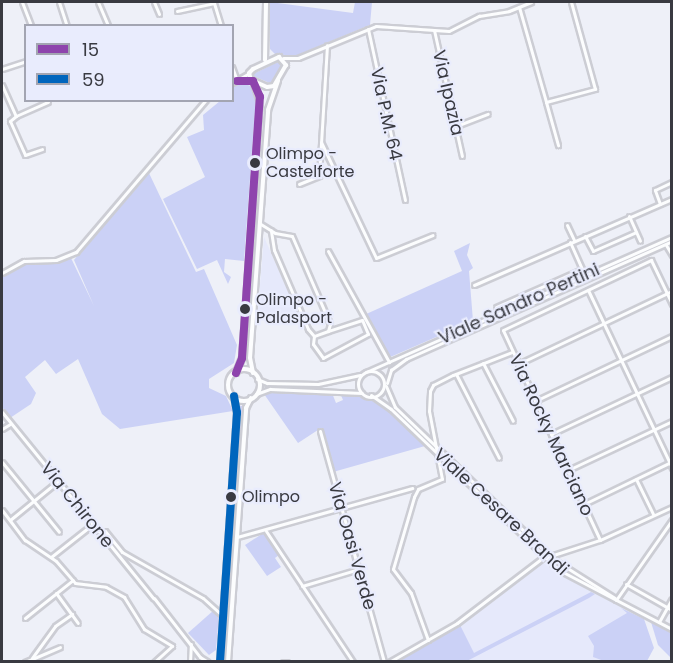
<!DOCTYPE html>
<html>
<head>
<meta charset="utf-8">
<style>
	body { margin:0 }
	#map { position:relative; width:673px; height:663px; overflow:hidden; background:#eef0f8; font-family:Poppins,sans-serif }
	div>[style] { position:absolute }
	.built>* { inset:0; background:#e6e9fb }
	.green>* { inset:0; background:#cbd1f6; transform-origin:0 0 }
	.roads { filter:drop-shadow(2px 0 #cccdd4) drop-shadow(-2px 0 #cccdd4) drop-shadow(0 2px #cccdd4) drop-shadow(0 -2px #cccdd4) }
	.minor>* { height:3px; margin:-1.5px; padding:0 1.5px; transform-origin:1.5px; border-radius:1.5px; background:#fcfdfe }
	.minor>.ring { margin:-1.5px; padding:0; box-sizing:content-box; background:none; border:3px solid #fcfdfe; border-radius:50% }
	.tertiary>* { height:4px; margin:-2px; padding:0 2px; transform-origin:2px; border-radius:2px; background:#fcfdfe }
	.tertiary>.ring { margin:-2px; padding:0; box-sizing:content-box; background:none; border:4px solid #fcfdfe; border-radius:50% }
	.bus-1>* { height:8px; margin:-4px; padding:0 4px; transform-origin:4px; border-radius:4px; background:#8e44ad }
	.bus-2>* { height:8px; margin:-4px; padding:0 4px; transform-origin:4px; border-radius:4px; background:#0065bd }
	.dots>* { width:16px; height:16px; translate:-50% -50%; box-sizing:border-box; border:3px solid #e9ecfd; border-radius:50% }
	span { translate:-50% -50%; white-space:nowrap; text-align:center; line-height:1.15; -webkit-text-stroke:4.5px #e9ecfd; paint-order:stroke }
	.bus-label { font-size:16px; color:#393a41 }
	.left { translate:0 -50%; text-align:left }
	.street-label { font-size:18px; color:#393a41 }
	.frame { position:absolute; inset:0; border:3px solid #393a41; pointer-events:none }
	.legend { position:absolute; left:24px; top:24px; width:210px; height:78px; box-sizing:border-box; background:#e9ecfd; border:2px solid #a3a5b2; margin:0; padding:8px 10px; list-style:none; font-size:18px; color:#393a41 }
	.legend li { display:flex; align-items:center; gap:12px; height:30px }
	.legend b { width:30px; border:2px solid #a3a5b2 }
</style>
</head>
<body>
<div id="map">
	<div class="built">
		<div style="clip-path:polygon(264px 237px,302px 323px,257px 320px)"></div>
		<div style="clip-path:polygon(544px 561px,563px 576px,644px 619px,641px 661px,394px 662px,460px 625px,505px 586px)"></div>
	</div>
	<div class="green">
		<div style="clip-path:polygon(270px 2px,353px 13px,355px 2px,372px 2px,370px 25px,295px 56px,275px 54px,270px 49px)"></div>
		<div style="clip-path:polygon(280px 61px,283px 65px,272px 84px,251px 75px)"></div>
		<div style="clip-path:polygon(243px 83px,253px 87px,256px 96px,244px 261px,225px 259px,224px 272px,231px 277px,228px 284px,217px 260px,197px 269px,163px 199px,205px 177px,187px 137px,204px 130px,203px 115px,220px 101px,232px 100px,233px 87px)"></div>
		<div style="clip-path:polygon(148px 171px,196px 272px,204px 269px,237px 345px,234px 363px,209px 379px,209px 388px,226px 396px,233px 411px,120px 429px,102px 414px,78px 359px,56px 374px,45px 360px,25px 377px,36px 393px,31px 404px,10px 418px,2px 407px,2px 275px,26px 263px,71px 258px,94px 306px,74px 260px)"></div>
		<div style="clip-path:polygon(470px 243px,467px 255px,473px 268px,469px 271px,473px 321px,388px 358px,364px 315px,462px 271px,454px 251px)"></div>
		<div style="clip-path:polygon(270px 392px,332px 393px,336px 403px,343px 400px,340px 393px,367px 397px,388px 409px,425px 446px,333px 472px,321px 428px,298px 443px,264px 394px)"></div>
		<div style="left:243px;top:406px;width:256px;height:3px;rotate:94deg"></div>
		<div style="clip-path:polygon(265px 532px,279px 555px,275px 558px,281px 567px,267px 576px,245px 545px)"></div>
		<div style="clip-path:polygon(591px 592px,595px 594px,589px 598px,467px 661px,394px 661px,460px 625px,474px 653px)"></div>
		<div style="clip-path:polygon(621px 608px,644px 619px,654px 648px,647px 661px,604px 661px,593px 657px,594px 646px,588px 636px,627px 613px)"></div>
		<div style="clip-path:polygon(214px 610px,219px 615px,216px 650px,209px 655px,188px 633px)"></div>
		<div style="clip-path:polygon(651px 622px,671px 633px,671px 658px,658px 645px)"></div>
	</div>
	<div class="roads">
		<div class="minor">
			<div style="left:22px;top:2px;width:26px;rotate:69deg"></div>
			<div style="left:59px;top:2px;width:25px;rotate:72deg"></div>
			<div style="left:98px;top:2px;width:26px;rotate:67deg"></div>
			<div style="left:154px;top:2px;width:13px;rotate:67deg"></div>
			<div style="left:214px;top:3px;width:24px;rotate:73deg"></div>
			<div style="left:519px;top:7px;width:99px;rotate:74.1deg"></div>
			<div style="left:546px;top:102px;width:51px;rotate:-14.9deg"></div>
			<div style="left:595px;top:89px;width:90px;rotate:-105.4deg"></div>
			<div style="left:177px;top:11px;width:38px;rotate:-12deg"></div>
			<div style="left:368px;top:29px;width:175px;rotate:77.8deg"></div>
			<div style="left:434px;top:30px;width:129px;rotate:77.5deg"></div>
			<div style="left:283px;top:58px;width:15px"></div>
			<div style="left:298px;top:58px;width:84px;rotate:-22.3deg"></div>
			<div style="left:376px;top:26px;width:73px;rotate:3.9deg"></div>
			<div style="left:449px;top:31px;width:34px;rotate:-27deg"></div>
			<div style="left:479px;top:16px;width:30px;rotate:-9deg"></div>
			<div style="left:509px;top:11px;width:24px;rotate:-22deg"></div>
			<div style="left:232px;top:67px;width:15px;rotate:70deg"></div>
			<div style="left:2px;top:69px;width:25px;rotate:-18deg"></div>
			<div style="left:239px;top:81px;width:14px"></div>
			<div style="left:232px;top:83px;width:20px;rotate:-30deg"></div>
			<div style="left:2px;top:85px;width:34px;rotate:66deg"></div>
			<div style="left:16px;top:116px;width:8px;rotate:140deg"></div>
			<div style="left:10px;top:121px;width:37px;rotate:66deg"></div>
			<div style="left:25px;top:155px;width:18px;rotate:-19deg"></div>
			<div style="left:546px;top:102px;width:45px;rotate:74.4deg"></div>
			<div style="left:16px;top:116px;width:35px;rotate:-24deg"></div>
			<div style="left:456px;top:126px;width:34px;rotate:-21deg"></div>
			<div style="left:321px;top:142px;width:128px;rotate:64.6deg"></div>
			<div style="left:376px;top:258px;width:61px;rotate:-22deg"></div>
			<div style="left:299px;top:184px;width:22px;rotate:-22deg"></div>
			<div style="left:319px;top:176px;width:131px;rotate:-86.5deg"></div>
			<div style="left:660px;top:204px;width:15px;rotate:-110deg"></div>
			<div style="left:655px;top:190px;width:19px;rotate:-25deg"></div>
			<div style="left:629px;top:216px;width:27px;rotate:66deg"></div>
			<div style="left:259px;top:223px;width:19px;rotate:32deg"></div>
			<div style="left:275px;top:233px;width:17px;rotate:10deg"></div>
			<div style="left:292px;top:236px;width:96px;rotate:66.6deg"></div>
			<div style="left:330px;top:324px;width:7px;rotate:106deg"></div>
			<div style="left:328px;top:331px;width:15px;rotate:160deg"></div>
			<div style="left:314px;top:336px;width:9px;rotate:-131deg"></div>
			<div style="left:308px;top:329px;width:86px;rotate:-113.3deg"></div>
			<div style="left:274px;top:250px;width:20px;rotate:-99deg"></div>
			<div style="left:567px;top:225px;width:17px;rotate:65deg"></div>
			<div style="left:585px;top:236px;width:17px;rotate:62deg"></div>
			<div style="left:593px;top:251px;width:47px;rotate:-23.8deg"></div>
			<div style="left:570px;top:242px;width:37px;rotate:66deg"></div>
			<div style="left:666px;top:245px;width:12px;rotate:59deg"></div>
			<div style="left:328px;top:251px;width:127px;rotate:61.2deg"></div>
			<div style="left:2px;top:273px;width:25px;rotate:-29deg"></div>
			<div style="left:24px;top:261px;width:32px;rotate:-2deg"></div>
			<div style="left:56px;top:260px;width:22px;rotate:-22deg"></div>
			<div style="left:76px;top:252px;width:200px;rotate:-49.5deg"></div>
			<div style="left:474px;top:285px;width:216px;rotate:-23.5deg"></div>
			<div style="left:588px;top:290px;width:197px;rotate:64.7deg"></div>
			<div style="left:496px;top:307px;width:94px;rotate:-23.8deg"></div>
			<div style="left:314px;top:336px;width:8px;rotate:97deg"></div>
			<div style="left:313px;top:344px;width:17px;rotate:54deg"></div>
			<div style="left:323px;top:358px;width:51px;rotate:-28.1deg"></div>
			<div style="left:368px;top:334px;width:15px;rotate:-113deg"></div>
			<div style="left:362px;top:320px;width:36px;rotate:162deg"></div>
			<div style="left:483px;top:363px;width:65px;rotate:62.7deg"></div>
			<div style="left:518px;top:364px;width:170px;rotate:-25.4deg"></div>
			<div class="ring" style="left:358px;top:371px;width:23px;height:23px"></div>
			<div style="left:366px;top:372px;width:334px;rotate:-23.8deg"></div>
			<div style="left:456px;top:374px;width:94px;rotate:62.9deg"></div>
			<div style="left:257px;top:379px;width:11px;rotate:22deg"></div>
			<div style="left:267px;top:383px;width:51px;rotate:1.1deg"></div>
			<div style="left:318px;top:384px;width:43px;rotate:-12.1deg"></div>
			<div style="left:387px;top:383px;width:14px;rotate:-73deg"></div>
			<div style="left:391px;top:370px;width:19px;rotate:-36deg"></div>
			<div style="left:406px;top:359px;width:291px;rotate:-23.9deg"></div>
			<div style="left:386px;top:386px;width:23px;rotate:67deg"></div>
			<div style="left:395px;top:407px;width:219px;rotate:43.9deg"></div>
			<div style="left:553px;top:559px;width:73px;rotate:32.2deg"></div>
			<div style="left:256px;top:394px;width:15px;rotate:-20deg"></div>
			<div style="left:270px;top:389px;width:92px;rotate:2.5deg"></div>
			<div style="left:371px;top:395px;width:24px;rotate:35deg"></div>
			<div style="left:391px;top:409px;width:233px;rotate:43.8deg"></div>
			<div style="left:559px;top:570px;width:127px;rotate:27.6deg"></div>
			<div style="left:535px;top:401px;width:152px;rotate:-25.4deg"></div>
			<div style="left:2px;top:412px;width:240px;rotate:50.9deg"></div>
			<div style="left:2px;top:429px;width:9px;rotate:-32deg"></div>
			<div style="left:320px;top:431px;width:240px;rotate:74.5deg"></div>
			<div style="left:551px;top:434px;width:134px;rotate:-25.2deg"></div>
			<div style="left:2px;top:462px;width:90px;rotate:50.8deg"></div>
			<div style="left:568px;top:470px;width:115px;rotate:-25.2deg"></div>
			<div style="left:636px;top:479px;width:39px;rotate:64deg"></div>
			<div style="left:584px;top:504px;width:94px;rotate:-25.8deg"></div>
			<div style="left:2px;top:510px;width:38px;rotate:53deg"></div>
			<div style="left:25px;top:540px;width:37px;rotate:34deg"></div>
			<div style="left:56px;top:561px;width:29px;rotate:49deg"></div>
			<div style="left:75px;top:583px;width:31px;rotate:7deg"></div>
			<div style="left:106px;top:587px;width:21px;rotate:29deg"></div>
			<div style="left:124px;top:597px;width:38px;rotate:58deg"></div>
			<div style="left:144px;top:629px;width:33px;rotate:31deg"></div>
			<div style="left:172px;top:646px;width:24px;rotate:138deg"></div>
			<div style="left:10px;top:520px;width:60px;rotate:-39deg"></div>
			<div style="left:99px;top:531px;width:6px"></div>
			<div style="left:105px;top:531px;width:27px;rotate:51deg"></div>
			<div style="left:122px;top:552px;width:93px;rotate:29.6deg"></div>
			<div style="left:203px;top:598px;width:27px;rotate:42deg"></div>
			<div style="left:266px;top:531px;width:157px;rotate:56.4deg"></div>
			<div style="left:237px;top:537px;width:182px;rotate:-15.6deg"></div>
			<div style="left:600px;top:540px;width:231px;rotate:-114.8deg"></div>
			<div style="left:503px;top:330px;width:164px;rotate:-25.3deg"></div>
			<div style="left:651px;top:260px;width:49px;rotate:64.5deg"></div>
			<div style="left:51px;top:557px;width:53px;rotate:-38.2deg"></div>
			<div style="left:626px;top:584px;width:53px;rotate:29.5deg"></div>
			<div style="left:302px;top:586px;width:59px;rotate:-16.6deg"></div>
			<div style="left:56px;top:593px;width:37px;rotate:54deg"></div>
			<div style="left:154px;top:598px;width:75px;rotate:52.1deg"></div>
			<div style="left:200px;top:657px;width:9px;rotate:32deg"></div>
			<div style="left:616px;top:600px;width:98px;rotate:-55deg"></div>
			<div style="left:25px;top:618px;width:61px;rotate:-38.4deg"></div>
			<div style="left:659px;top:622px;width:26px;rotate:-61deg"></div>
			<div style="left:428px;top:640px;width:50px;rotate:-109.9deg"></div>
			<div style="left:411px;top:593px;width:30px;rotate:-127deg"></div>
			<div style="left:393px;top:569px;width:75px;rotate:-73.7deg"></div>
			<div style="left:414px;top:497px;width:9px;rotate:-63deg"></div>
			<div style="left:418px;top:489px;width:26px;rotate:-23deg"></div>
			<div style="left:442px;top:479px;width:69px;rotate:-100.8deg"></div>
			<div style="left:429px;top:411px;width:20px;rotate:-87deg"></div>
			<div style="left:430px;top:391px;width:7px;rotate:-63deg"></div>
			<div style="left:433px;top:385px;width:22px;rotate:-27deg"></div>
			<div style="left:453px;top:375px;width:63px;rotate:-21.3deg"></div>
			<div style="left:32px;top:658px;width:39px;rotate:-54deg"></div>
			<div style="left:55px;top:626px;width:21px;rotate:-35deg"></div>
			<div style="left:25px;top:662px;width:38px;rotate:-23deg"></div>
			<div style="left:190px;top:662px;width:18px;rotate:-87deg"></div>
			<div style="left:283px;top:662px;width:4px"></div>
			<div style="left:389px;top:662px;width:78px;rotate:-29.8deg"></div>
			<div style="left:457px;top:623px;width:106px;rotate:-37.3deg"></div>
			<div style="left:541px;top:559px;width:62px;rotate:-17.9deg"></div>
			<div style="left:600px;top:540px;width:79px;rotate:-24.6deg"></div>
		</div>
		<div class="tertiary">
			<div style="left:279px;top:57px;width:11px;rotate:49deg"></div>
			<div style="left:286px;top:65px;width:24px;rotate:120deg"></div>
			<div style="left:274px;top:86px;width:7px;rotate:172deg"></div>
			<div style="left:267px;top:87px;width:17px;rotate:-156deg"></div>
			<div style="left:251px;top:80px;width:7px;rotate:-106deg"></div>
			<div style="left:249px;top:73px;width:6px;rotate:-45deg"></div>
			<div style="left:253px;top:69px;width:29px;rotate:-25deg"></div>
			<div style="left:265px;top:60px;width:58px;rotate:-89deg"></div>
			<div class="ring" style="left:228px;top:369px;width:28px;height:28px"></div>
			<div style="left:236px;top:373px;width:16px;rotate:-68deg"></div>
			<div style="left:242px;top:358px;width:257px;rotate:-86deg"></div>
			<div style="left:260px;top:102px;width:22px;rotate:-108deg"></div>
			<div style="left:253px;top:373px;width:15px;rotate:-101deg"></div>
			<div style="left:250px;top:358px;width:249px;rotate:-85.8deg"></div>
			<div style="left:268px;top:110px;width:31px;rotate:-71deg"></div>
			<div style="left:220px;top:662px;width:250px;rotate:-86.1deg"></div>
			<div style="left:237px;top:413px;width:17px;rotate:-100deg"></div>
			<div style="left:228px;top:662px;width:255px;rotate:-85.9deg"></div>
			<div style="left:246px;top:408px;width:11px;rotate:-63deg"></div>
		</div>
	</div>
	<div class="bus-1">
		<div style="left:236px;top:373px;width:16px;rotate:-68deg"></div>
		<div style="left:242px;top:358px;width:262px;rotate:-86.1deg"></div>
		<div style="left:260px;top:97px;width:17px;rotate:-114deg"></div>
		<div style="left:253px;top:81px;width:16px;rotate:180deg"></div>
	</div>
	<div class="bus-2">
		<div style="left:220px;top:662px;width:250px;rotate:-86.1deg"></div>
		<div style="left:237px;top:413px;width:17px;rotate:-100deg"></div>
	</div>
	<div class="dots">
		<div style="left:255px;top:163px;background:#393a41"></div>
		<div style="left:245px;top:309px;background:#393a41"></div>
		<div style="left:231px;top:497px;background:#393a41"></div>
	</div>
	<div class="bus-label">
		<span class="left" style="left:266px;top:163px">Olimpo -<br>Castelforte</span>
		<span class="left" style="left:256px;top:309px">Olimpo -<br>Palasport</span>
		<span class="left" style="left:242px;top:497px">Olimpo</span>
	</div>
	<div class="street-label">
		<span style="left:448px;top:93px;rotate:77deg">Via Ipazia</span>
		<span style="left:386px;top:114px;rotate:78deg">Via P.M. 64</span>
		<span style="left:519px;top:304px;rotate:-24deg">Viale Sandro Pertini</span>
		<span style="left:551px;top:435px;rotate:65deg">Via Rocky Marciano</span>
		<span style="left:77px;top:505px;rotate:51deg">Via Chirone</span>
		<span style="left:501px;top:512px;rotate:43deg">Viale Cesare Brandi</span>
		<span style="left:352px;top:546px;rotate:74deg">Via Oasi Verde</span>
	</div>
	<div class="frame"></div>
	<ul class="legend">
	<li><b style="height:8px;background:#8e44ad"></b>15</li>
	<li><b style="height:8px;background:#0065bd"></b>59</li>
	</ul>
</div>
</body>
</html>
